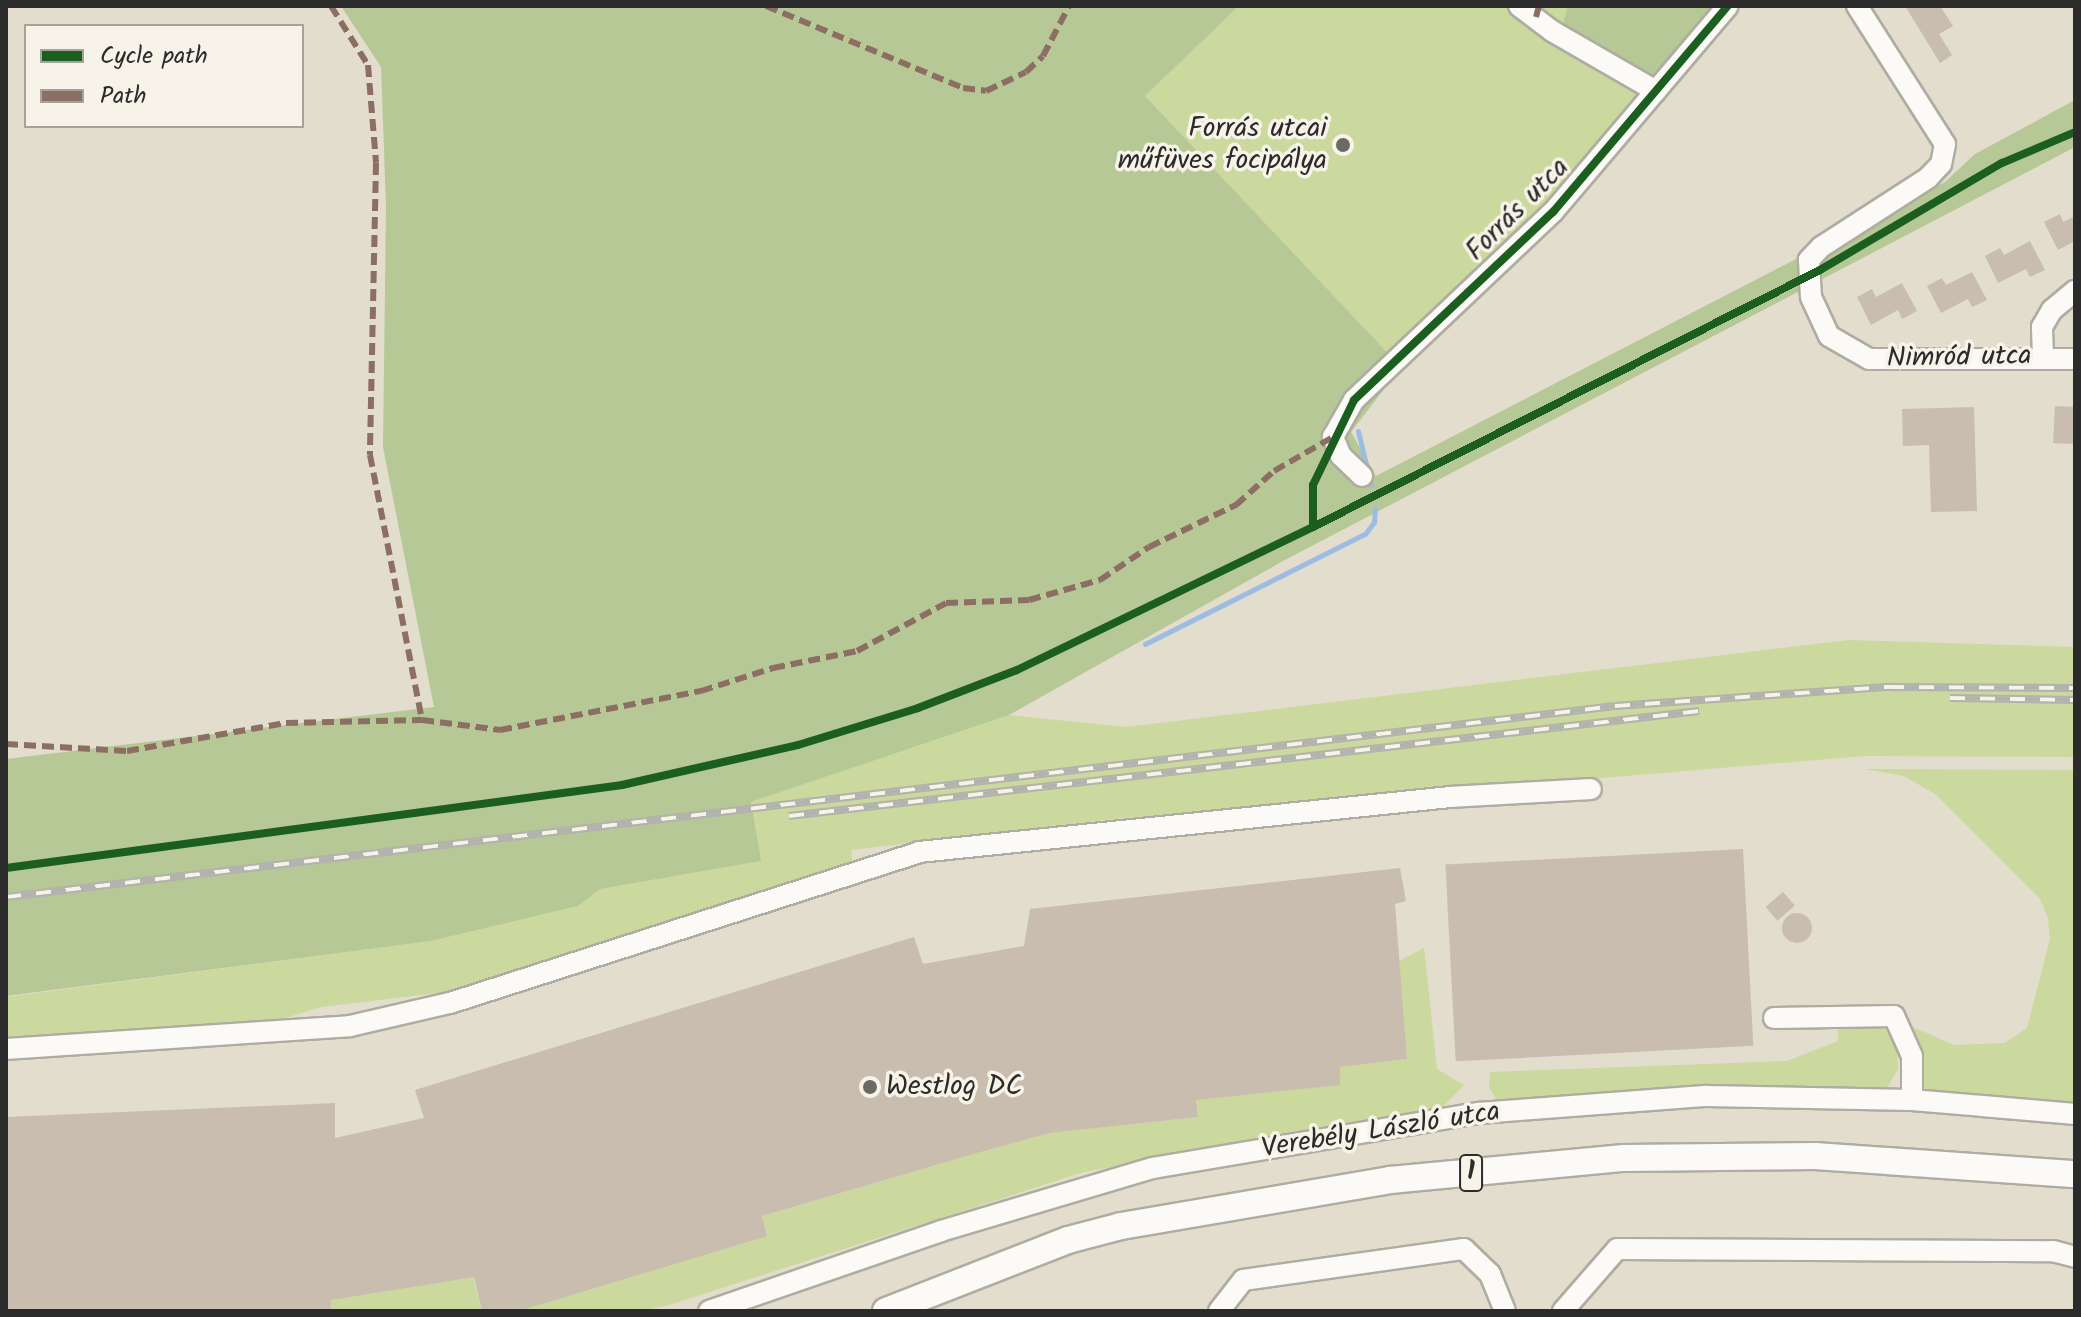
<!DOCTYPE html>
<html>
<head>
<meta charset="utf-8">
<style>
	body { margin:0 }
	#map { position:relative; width:2081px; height:1317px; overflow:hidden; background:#e2ddcc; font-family:Kalam,sans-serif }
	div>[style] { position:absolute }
	.green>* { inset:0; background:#cbd89e }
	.forest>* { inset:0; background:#b6c896 }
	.stream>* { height:5px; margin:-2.5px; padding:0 2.5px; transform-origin:2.5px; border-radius:2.5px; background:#9dbce1 }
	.building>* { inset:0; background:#c9bdb0; transform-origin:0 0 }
	.round { border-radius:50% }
	.roads { filter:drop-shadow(2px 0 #afaca1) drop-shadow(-2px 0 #afaca1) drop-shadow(0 2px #afaca1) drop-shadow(0 -2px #afaca1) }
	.minor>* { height:20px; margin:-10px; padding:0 10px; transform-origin:10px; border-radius:10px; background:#fbfaf7 }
	.major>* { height:26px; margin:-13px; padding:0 13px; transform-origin:13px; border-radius:13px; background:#fbfaf7 }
	.rail>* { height:8px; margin-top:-4px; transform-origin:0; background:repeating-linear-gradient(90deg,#f7f3e8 0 15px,#b2b2af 0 30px); box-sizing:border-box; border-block:2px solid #b2b2af }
	.quiet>* { height:6px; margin-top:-3px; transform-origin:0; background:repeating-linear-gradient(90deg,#8d6e63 0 12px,transparent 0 18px) }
	.cycleway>* { height:8px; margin:-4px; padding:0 4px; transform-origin:4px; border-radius:4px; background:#1b5e20 }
	.dots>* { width:22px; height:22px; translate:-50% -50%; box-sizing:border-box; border:4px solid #f7f3e8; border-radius:50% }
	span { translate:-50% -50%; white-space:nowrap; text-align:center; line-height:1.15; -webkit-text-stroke:7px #f7f3e8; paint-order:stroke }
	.shield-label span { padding:2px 6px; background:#f7f3e8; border:2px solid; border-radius:6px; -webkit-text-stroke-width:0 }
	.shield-label { font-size:26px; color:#2b2b2b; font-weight:700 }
	.poi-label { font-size:28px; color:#2b2b2b }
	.right { translate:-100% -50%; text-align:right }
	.left { translate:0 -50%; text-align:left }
	.street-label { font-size:28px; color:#2b2b2b }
	.frame { position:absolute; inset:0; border:8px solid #2b2b2b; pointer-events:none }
	.legend { position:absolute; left:24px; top:24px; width:280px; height:104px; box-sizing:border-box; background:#f7f3e8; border:2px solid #a5a39c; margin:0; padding:10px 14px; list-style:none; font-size:24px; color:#2b2b2b }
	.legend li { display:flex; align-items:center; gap:16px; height:40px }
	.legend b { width:40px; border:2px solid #a5a39c }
</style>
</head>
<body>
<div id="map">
	<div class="green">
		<div style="clip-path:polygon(1239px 6px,1728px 6px,1401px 367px,1145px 96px)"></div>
		<div style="clip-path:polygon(1849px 640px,2075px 647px,2075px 757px,1864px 756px,1113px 819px,851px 850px,853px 871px,462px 990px,321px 1007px,263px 1025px,6px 1037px,6px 997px,431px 941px,578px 906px,600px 889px,760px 861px,751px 802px,1009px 715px,1126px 727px)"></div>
		<div style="clip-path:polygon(1864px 769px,2075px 770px,2075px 1118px,1937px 1103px,1924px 1087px,1924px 1055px,1913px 1027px,1954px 1045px,2005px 1043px,2027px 1028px,2050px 939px,2048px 918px,2040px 899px,1935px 794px,1904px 776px)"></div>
		<div style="clip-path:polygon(1424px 948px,1437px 1069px,1464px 1085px,1430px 1120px,1326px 1128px,1084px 1172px,666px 1306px,638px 1311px,519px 1311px,767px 1235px,762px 1216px,970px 1155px,1050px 1133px,1198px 1117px,1196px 1100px,1338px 1077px,1340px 1067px,1407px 1059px,1399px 961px)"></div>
		<div style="clip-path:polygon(1886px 1024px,1897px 1049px,1898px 1069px,1882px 1096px,1499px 1103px,1489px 1088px,1490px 1072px,1787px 1061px,1838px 1041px,1838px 1026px)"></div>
		<div style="clip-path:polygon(471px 1270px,482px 1311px,331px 1311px,331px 1300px)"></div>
	</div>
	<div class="forest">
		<div style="clip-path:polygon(341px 6px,1239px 6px,1145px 96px,1401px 367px,1351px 432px,1376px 476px,1945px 182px,1975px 154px,2075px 100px,2075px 147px,1283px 561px,1009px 715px,751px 802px,761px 861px,600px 889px,578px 906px,431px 941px,6px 996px,6px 759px,434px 707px,383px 447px,386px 206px,381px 67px)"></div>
		<div style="clip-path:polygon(1568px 6px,1723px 6px,1664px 96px,1557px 45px)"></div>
	</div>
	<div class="stream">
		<div style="left:1358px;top:431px;width:56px;rotate:76.5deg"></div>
		<div style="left:1145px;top:644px;width:246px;rotate:-26.6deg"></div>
		<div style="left:1365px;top:534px;width:15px;rotate:-53deg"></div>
		<div style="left:1374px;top:522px;width:14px;rotate:-86deg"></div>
	</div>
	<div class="building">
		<div style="clip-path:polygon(1905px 6px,1940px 6px,1953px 26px,1939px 34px,1952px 55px,1940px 63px)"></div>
		<div style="clip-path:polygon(2060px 214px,2063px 222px,2075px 216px,2075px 241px,2058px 250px,2044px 222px)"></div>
		<div style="clip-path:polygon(2030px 241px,2045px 270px,2030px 277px,2026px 269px,1998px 283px,1985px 256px,2000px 248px,2004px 255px)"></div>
		<div style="clip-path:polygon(1972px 272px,1987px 300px,1972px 307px,1968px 299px,1941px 313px,1927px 286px,1942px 278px,1946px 285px)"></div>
		<div style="clip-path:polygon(1902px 283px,1917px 311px,1902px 319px,1898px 310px,1871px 325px,1857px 297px,1872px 289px,1876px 297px)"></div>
		<div style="left:2055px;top:406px;width:20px;height:37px;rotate:3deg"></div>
		<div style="clip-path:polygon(1974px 407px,1977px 511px,1931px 512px,1929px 445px,1903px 446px,1902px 409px)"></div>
		<div style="left:1743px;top:849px;width:197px;height:298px;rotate:87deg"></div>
		<div style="clip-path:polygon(1400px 868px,1406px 901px,1395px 904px,1407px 1059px,1340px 1067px,1340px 1085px,1196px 1100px,1198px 1117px,1050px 1133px,970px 1155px,762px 1216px,767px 1236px,519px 1311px,482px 1311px,474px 1277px,331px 1300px,331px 1311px,6px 1311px,6px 1117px,335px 1103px,335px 1138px,424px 1118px,415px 1090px,914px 937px,923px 964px,1024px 946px,1030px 909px)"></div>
		<div style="left:1783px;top:892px;width:18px;height:23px;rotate:49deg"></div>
		<div class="round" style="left:1782px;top:913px;width:30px;height:30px"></div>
	</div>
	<div class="roads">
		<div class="minor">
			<div style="left:1519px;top:6px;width:41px;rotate:37.1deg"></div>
			<div style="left:1552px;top:31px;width:120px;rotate:30deg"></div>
			<div style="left:1857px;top:6px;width:164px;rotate:57.5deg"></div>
			<div style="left:1945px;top:144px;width:20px;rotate:101deg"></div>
			<div style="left:1941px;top:164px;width:19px;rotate:133deg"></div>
			<div style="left:1928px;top:178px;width:127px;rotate:147.2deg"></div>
			<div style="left:1821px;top:247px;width:18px;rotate:133deg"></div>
			<div style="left:1809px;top:260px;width:37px;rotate:87deg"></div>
			<div style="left:1811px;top:297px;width:43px;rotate:65.2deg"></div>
			<div style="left:1829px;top:336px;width:46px;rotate:29.9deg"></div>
			<div style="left:1869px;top:359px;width:206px"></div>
			<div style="left:2043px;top:357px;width:30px;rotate:-92deg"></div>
			<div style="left:2042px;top:327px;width:20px;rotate:-60deg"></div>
			<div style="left:2052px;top:310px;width:30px;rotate:-40deg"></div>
			<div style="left:1362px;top:476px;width:29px;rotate:-136deg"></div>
			<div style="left:1341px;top:456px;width:21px;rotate:-113deg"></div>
			<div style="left:1333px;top:437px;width:43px;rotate:-60.4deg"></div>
			<div style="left:1354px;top:400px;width:274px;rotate:-43.4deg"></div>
			<div style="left:1553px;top:212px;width:270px;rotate:-49.7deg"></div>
			<div style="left:1774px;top:1018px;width:120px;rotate:-1deg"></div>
			<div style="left:1894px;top:1016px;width:44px;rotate:65.8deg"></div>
			<div style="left:1912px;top:1056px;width:44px;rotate:90deg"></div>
			<div style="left:6px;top:1049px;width:345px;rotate:-3.8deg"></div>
			<div style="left:350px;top:1026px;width:103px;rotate:-13deg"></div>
			<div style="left:450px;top:1003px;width:493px;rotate:-17.8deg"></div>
			<div style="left:919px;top:852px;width:534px;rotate:-5.91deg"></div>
			<div style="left:1450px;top:797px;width:141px;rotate:-3.2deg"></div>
			<div style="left:709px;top:1311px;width:245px;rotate:-19deg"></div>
			<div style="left:941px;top:1231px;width:221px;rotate:-16.6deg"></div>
			<div style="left:1153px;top:1168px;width:331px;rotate:-9.6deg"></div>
			<div style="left:1479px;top:1113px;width:229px;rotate:-4.3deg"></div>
			<div style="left:1707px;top:1096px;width:205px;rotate:1.1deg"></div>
			<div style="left:1912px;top:1100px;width:164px;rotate:4.9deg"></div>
			<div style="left:1219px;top:1311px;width:39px;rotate:-52deg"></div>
			<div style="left:1243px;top:1280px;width:223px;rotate:-8deg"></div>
			<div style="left:1464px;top:1249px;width:36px;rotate:44deg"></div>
			<div style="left:1490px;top:1274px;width:40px;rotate:68deg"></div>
			<div style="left:1563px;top:1311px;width:82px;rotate:-48.9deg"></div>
			<div style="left:1617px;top:1249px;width:436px;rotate:0.3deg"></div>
			<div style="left:2053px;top:1251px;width:23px;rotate:15deg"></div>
		</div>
		<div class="major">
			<div style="left:886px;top:1311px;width:195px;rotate:-21.3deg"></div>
			<div style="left:1068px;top:1240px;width:55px;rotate:-14.8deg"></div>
			<div style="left:1121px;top:1226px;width:273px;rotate:-9.7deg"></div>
			<div style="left:1390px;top:1180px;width:235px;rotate:-5.4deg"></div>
			<div style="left:1624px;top:1158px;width:191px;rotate:-0.6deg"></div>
			<div style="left:1815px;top:1156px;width:261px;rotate:4deg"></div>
		</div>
	</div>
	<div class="rail">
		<div style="left:1950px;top:698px;width:125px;rotate:0.9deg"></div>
		<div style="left:789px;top:816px;width:916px;rotate:-6.58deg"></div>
		<div style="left:6px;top:897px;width:1620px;rotate:-6.77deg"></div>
		<div style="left:1615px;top:706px;width:275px;rotate:-4deg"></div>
		<div style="left:1889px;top:687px;width:186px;rotate:0.3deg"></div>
	</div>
	<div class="quiet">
		<div style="left:331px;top:6px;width:70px;rotate:57.9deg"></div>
		<div style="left:368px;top:65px;width:98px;rotate:85.3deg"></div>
		<div style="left:376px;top:163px;width:292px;rotate:91.2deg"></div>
		<div style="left:370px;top:455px;width:270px;rotate:78.9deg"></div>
		<div style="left:766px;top:6px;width:213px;rotate:22.6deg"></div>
		<div style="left:963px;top:88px;width:23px;rotate:7deg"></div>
		<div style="left:986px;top:91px;width:44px;rotate:-25.4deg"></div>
		<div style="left:1026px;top:72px;width:23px;rotate:-43deg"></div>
		<div style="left:1043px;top:56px;width:56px;rotate:-62.5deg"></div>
		<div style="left:1536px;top:17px;width:11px;rotate:-75deg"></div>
		<div style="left:6px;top:744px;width:121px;rotate:3.3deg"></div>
		<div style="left:127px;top:751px;width:161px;rotate:-10deg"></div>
		<div style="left:286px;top:723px;width:136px;rotate:-1.3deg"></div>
		<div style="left:422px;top:720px;width:79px;rotate:7.3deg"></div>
		<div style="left:500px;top:730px;width:205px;rotate:-11deg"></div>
		<div style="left:701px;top:691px;width:76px;rotate:-17.7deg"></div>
		<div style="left:773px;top:668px;width:86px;rotate:-11.4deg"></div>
		<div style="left:857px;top:651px;width:101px;rotate:-28.3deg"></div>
		<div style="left:946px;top:603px;width:83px;rotate:-2.1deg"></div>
		<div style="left:1029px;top:600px;width:74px;rotate:-15.7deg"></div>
		<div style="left:1100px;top:580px;width:59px;rotate:-34deg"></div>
		<div style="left:1149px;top:547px;width:97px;rotate:-25.8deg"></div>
		<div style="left:1236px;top:505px;width:51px;rotate:-41.8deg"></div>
		<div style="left:1274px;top:471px;width:68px;rotate:-30deg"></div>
	</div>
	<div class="cycleway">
		<div style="left:1313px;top:527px;width:42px;rotate:-90deg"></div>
		<div style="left:1313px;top:485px;width:94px;rotate:-64.2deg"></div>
		<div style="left:1354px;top:400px;width:274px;rotate:-43.4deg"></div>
		<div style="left:1553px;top:212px;width:270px;rotate:-49.7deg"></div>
		<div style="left:6px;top:868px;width:622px;rotate:-7.67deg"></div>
		<div style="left:622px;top:785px;width:180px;rotate:-12.8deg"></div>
		<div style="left:798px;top:745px;width:126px;rotate:-17.1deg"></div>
		<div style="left:918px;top:708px;width:106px;rotate:-21deg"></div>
		<div style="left:1017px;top:670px;width:329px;rotate:-25.8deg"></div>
		<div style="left:1313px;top:527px;width:568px;rotate:-26.88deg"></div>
		<div style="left:1820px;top:270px;width:211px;rotate:-30.5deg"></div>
		<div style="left:2002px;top:163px;width:79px;rotate:-23deg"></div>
	</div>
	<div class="dots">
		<div style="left:1343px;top:145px;background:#6b6963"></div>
		<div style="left:870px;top:1087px;background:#6b6963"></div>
	</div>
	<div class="shield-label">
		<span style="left:1471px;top:1173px">1</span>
	</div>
	<div class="poi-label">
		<span class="right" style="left:1327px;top:145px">Forrás utcai<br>műfüves focipálya</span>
		<span class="left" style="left:886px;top:1087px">Westlog DC</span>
	</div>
	<div class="street-label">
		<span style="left:1518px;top:210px;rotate:-45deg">Forrás utca</span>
		<span style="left:1959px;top:358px;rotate:-1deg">Nimród utca</span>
		<span style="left:1381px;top:1131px;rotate:-9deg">Verebély László utca</span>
	</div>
	<div class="frame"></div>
	<ul class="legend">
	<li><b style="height:10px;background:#1b5e20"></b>Cycle path</li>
	<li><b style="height:10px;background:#8d6e63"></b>Path</li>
	</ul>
</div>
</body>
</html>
